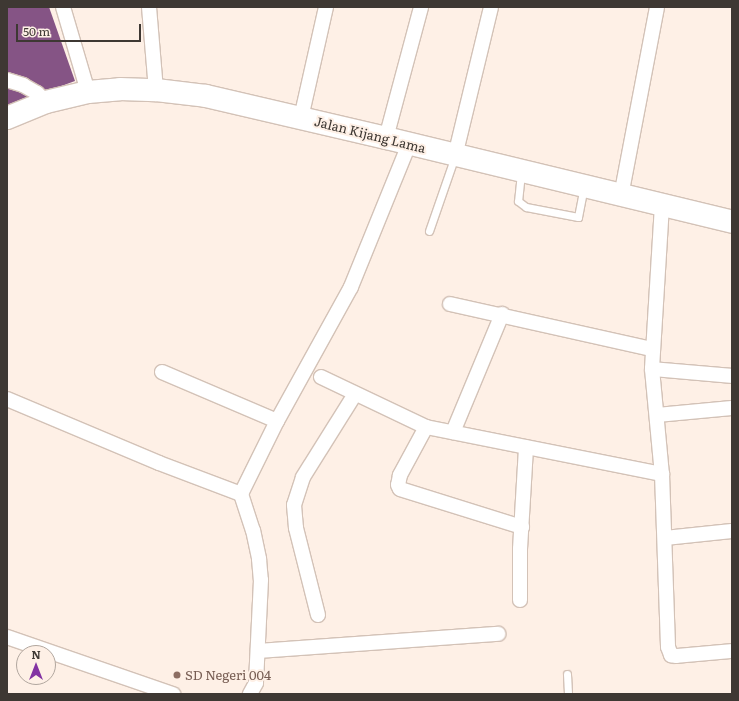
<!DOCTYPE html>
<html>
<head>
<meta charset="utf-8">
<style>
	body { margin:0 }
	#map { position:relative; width:739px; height:701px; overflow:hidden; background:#fef0e6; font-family:Literata,serif }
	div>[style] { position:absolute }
	.building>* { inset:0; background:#855485 }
	.roads { filter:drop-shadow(1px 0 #d3c2b7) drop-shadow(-1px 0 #d3c2b7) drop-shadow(0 1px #d3c2b7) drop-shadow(0 -1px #d3c2b7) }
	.service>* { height:7px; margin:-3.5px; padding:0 3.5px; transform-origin:3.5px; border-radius:3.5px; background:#fff }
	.minor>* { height:14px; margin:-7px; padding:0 7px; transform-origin:7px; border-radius:7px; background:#fff }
	.primary>* { height:22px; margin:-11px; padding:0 11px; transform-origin:11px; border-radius:11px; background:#fff }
	.dots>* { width:11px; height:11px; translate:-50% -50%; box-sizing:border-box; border:2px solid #fef0e6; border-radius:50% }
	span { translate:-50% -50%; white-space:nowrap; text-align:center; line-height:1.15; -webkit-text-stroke:4px #fef0e6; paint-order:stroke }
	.street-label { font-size:13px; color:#3e3833 }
	.education-label { font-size:13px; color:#785e54 }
	.left { translate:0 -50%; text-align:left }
	.frame { position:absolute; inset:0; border:8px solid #3e3833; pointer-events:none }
	.north { position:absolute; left:16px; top:645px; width:40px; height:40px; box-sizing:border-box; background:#fef0e6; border:1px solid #b1a69e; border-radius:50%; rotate:0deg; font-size:11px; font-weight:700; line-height:16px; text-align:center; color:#3e3833 }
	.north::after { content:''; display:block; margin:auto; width:14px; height:18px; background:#8333a3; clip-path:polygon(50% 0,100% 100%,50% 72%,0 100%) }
	.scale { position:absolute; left:16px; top:24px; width:125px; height:18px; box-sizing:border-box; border:2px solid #3e3833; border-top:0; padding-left:5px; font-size:12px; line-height:14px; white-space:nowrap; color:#3e3833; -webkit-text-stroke:3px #fef0e6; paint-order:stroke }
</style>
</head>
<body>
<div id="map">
	<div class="building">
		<div style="clip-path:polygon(7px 7px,49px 7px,75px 81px,7px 106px)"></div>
	</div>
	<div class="roads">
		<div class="service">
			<div style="left:521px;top:173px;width:28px;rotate:96deg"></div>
			<div style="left:518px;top:201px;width:10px;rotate:37deg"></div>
			<div style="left:526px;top:207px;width:53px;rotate:10.9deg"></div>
			<div style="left:578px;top:217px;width:31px;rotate:-79deg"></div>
			<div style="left:429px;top:231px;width:79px;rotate:-70.9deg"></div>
			<div style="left:567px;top:674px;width:20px;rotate:87deg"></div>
		</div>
		<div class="minor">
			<div style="left:63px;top:7px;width:89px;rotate:73.6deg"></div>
			<div style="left:149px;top:7px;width:83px;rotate:85.2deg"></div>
			<div style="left:7px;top:80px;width:17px;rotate:17deg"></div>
			<div style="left:23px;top:85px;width:16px;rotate:30deg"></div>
			<div style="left:37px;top:93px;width:13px;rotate:45deg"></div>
			<div style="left:301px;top:118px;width:114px;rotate:-77.3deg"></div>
			<div style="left:386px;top:138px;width:136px;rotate:-75deg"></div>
			<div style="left:455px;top:156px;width:153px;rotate:-76.4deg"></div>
			<div style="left:621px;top:196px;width:192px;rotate:-79.2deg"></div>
			<div style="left:662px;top:205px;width:164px;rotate:93.5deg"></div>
			<div style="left:652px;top:369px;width:105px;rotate:84.6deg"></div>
			<div style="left:662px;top:474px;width:173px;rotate:88deg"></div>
			<div style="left:668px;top:647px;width:9px;rotate:69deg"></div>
			<div style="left:671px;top:655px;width:5px;rotate:11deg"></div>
			<div style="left:676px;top:656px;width:56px;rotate:-5.1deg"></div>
			<div style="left:450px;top:304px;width:207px;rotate:12.6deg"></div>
			<div style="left:652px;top:369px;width:80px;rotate:5deg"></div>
			<div style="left:162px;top:372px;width:125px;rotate:23.1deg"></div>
			<div style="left:277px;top:421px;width:81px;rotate:116.3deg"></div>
			<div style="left:321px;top:377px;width:116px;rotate:25.5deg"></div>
			<div style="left:426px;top:427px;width:241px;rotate:11.3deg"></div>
			<div style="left:7px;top:399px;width:165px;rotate:22.8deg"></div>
			<div style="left:159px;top:463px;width:88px;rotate:20.7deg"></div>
			<div style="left:241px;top:494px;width:38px;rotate:72deg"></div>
			<div style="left:253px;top:530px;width:30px;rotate:78deg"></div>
			<div style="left:259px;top:559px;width:21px;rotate:85deg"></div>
			<div style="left:261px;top:580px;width:103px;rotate:92.8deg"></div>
			<div style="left:256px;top:683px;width:13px;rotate:119deg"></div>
			<div style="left:657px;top:415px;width:75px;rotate:-5.3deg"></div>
			<div style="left:277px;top:421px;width:153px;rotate:-61.1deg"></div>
			<div style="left:351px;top:287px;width:154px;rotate:-67.9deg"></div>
			<div style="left:426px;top:427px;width:55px;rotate:118.4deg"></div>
			<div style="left:400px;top:475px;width:10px;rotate:101deg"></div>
			<div style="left:398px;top:485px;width:4px;rotate:63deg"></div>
			<div style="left:400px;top:489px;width:128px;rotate:17.3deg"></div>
			<div style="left:453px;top:432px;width:128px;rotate:-67.4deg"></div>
			<div style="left:665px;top:538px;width:67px;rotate:-6deg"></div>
			<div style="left:520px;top:600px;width:51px;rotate:-90deg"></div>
			<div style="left:520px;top:549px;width:102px;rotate:-86.6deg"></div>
			<div style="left:318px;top:615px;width:90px;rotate:-104.2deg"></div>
			<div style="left:296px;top:528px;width:23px;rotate:-95deg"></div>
			<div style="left:294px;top:505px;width:29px;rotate:-72deg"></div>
			<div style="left:303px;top:477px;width:98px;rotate:-57.9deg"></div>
			<div style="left:7px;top:637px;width:176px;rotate:19deg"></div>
			<div style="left:258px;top:651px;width:241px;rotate:-4.1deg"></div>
		</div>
		<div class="primary">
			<div style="left:7px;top:118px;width:42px;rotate:-22.3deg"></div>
			<div style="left:46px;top:102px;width:43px;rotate:-13.4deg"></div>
			<div style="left:88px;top:92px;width:32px;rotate:-5deg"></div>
			<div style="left:120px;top:89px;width:36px;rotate:2deg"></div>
			<div style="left:156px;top:90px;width:50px;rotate:6.8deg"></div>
			<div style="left:206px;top:96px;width:185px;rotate:13.1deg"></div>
			<div style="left:386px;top:138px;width:356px;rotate:13.6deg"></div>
		</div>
	</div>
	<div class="dots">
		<div style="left:177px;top:675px;background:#8d6e63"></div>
	</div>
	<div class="street-label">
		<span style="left:370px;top:135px;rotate:14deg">Jalan Kijang Lama</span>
	</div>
	<div class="education-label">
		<span class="left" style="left:185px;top:675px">SD Negeri 004</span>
	</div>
	<div class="frame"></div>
	<div class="north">N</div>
	<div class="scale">50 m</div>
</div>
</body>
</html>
